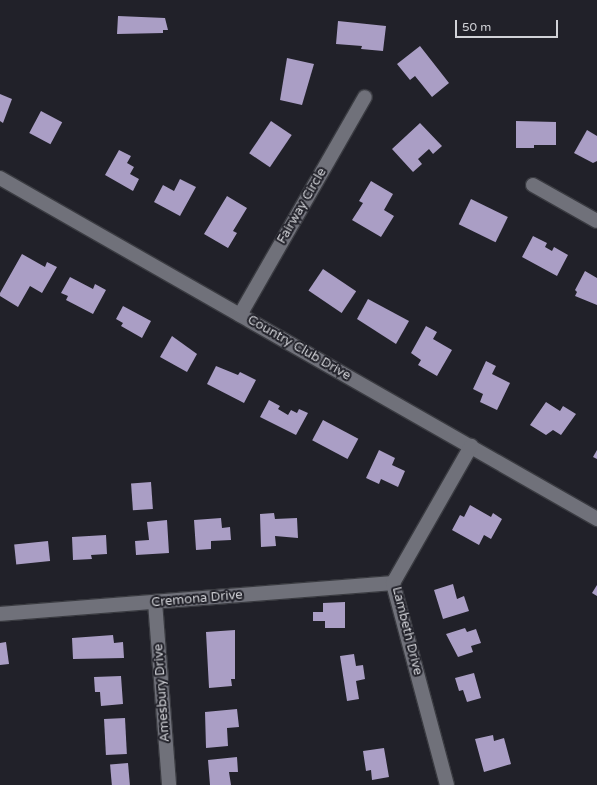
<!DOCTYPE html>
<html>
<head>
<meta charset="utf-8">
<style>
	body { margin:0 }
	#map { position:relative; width:597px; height:785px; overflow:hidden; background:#212129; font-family:"Varela Round",sans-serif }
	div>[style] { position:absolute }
	.building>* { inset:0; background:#aa9ec5; transform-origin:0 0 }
	.roads { filter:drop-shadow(1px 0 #3a3b41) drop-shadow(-1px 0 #3a3b41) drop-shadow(0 1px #3a3b41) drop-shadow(0 -1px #3a3b41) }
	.minor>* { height:14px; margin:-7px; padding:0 7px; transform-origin:7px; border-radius:7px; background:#70717a }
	span { translate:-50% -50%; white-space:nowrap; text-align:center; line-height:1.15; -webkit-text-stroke:4px #212129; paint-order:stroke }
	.street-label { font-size:13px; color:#d1d2d7 }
	.scale { position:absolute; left:455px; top:20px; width:103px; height:18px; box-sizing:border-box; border:2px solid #d1d2d7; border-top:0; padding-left:5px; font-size:12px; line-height:14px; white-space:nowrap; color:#d1d2d7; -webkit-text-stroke:3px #212129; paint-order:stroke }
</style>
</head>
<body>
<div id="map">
	<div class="building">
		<div style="clip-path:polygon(118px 16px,165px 18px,168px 30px,163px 30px,163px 33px,117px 34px)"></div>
		<div style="clip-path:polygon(338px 21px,386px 26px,383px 51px,361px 49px,362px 46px,336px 44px)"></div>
		<div style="clip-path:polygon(420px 46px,449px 83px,432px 97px,415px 76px,410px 80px,397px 64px)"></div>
		<div style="clip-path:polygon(287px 58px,314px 64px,302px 105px,280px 100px)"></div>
		<div style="clip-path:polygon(0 94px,12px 99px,3px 123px,0 121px)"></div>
		<div style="left:41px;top:111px;width:24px;height:25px;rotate:28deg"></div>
		<div style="left:271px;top:121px;width:25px;height:39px;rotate:34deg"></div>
		<div style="clip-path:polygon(516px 121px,556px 122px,556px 145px,534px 145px,534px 148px,516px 148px)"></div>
		<div style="clip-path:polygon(420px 123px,442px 146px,433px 154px,429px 149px,418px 159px,422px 164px,413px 172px,392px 149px)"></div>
		<div style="clip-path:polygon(587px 130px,597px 136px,597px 161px,593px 163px,574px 153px)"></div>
		<div style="clip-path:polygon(119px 150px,131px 156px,127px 163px,134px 167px,130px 174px,139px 179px,133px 191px,105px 175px)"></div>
		<div style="clip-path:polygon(180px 179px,196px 187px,180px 216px,154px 202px,163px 185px,174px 191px)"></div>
		<div style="clip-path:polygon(371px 181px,393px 194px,384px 210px,394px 216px,381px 237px,352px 220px,363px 203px,359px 201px)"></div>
		<div style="clip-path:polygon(227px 196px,247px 208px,233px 231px,237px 233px,228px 248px,204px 234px)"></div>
		<div style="left:471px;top:199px;width:41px;height:28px;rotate:26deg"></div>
		<div style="clip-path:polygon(533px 236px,547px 243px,545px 247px,552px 251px,554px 247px,568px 255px,557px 276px,522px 257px)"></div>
		<div style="clip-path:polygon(22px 254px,45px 267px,47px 262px,57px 267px,42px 293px,30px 286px,18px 307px,0 296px,0 293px)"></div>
		<div style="left:323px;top:269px;width:40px;height:26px;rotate:34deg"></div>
		<div style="clip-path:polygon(585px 271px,597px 278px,597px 305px,575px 296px,577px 292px,575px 290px)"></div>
		<div style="clip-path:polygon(70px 277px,93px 289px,95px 284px,106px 290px,93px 314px,66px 300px,68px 296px,61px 293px)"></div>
		<div style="clip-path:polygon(368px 299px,409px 321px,396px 344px,357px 319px)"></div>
		<div style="clip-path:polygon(123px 306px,151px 321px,142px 338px,121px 326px,123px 323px,116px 319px)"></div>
		<div style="clip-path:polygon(426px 326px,437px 332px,433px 339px,452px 350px,437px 376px,418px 365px,421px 360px,411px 353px)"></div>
		<div style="clip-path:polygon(172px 336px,197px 354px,187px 372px,160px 357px)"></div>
		<div style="clip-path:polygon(486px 361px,496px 366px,492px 374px,510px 383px,497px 410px,480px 402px,483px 394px,473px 389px)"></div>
		<div style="clip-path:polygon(216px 366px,238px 375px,240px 372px,256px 380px,244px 403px,207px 384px)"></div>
		<div style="clip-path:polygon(269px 400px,280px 406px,278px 409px,288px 415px,291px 410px,297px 413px,299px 409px,308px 413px,296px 435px,260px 417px)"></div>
		<div style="clip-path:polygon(546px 402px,560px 411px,563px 406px,576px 414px,561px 435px,553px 430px,546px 435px,530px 425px)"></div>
		<div style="left:323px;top:420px;width:40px;height:23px;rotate:28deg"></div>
		<div style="clip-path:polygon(379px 450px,395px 458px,392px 465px,405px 471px,398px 487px,381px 479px,379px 484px,366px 478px)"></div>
		<div style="clip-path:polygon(597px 450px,597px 459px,593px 457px)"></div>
		<div style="left:151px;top:482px;width:27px;height:20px;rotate:86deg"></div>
		<div style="clip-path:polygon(470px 505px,491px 517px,493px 513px,502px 519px,491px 539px,484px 535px,479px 545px,452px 530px,460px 515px,464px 517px)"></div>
		<div style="clip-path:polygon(274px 513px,275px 519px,297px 518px,298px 538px,275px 536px,276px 546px,261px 547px,260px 514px)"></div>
		<div style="clip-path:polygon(221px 518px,222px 528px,230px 527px,231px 540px,211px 541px,211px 549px,196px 550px,194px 520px)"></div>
		<div style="clip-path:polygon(167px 520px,169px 553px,136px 555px,135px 541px,149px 540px,147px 522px)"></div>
		<div style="clip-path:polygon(106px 535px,107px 554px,91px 555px,92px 559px,73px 560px,72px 537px)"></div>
		<div style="left:48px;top:541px;width:20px;height:34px;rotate:84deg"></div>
		<div style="clip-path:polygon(453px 584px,457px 599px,464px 596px,469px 611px,443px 619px,434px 590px)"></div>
		<div style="clip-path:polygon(597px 585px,597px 596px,592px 593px)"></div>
		<div style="clip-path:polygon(345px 602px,345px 628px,325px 628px,325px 621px,313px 621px,313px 612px,323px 612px,323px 603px)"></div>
		<div style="clip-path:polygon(465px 628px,467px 632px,476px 629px,481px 643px,471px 646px,473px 652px,458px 657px,446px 634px)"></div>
		<div style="clip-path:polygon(235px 630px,235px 679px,231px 679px,232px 686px,209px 688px,206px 632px)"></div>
		<div style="clip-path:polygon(113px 635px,114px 643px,123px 642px,124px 658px,73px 659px,72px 638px)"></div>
		<div style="clip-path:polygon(6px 642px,9px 664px,0 665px,0 643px)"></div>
		<div style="clip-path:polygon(354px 654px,356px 666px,363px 665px,365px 679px,356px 681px,359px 699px,347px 701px,340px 656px)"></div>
		<div style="clip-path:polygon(474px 673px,481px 698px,467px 702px,463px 690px,459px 691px,455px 678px)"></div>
		<div style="clip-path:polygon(121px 676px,123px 704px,101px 706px,100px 692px,95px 692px,94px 677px)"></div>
		<div style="clip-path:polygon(237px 709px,239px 727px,227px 728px,228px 746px,206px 748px,205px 712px)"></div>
		<div style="left:125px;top:718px;width:36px;height:21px;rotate:87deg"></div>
		<div style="clip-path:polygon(493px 735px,494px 741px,504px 738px,511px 764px,484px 772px,475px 739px)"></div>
		<div style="clip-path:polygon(384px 748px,389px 777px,372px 780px,371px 770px,366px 771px,363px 751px)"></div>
		<div style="clip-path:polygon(237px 757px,238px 772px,229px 772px,231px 785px,210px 785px,208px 760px)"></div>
		<div style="left:128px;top:763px;width:22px;height:18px;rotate:85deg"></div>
	</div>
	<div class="roads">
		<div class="minor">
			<div style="left:0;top:178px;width:688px;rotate:29.73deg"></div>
			<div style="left:533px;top:185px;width:73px;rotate:29.4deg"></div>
			<div style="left:240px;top:315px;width:251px;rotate:-60.2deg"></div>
			<div style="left:155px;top:602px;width:184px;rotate:85.6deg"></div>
			<div style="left:0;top:614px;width:394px;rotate:-4.5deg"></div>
			<div style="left:447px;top:785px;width:209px;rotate:-105deg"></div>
			<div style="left:393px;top:583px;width:158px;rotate:-60.3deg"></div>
		</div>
	</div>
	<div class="street-label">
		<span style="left:302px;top:206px;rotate:-60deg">Fairway Circle</span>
		<span style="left:299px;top:348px;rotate:30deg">Country Club Drive</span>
		<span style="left:197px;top:599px;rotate:-5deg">Cremona Drive</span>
		<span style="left:407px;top:631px;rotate:76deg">Lambeth Drive</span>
		<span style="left:162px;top:693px;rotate:-94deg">Amesbury Drive</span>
	</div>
	<div class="scale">50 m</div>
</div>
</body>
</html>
